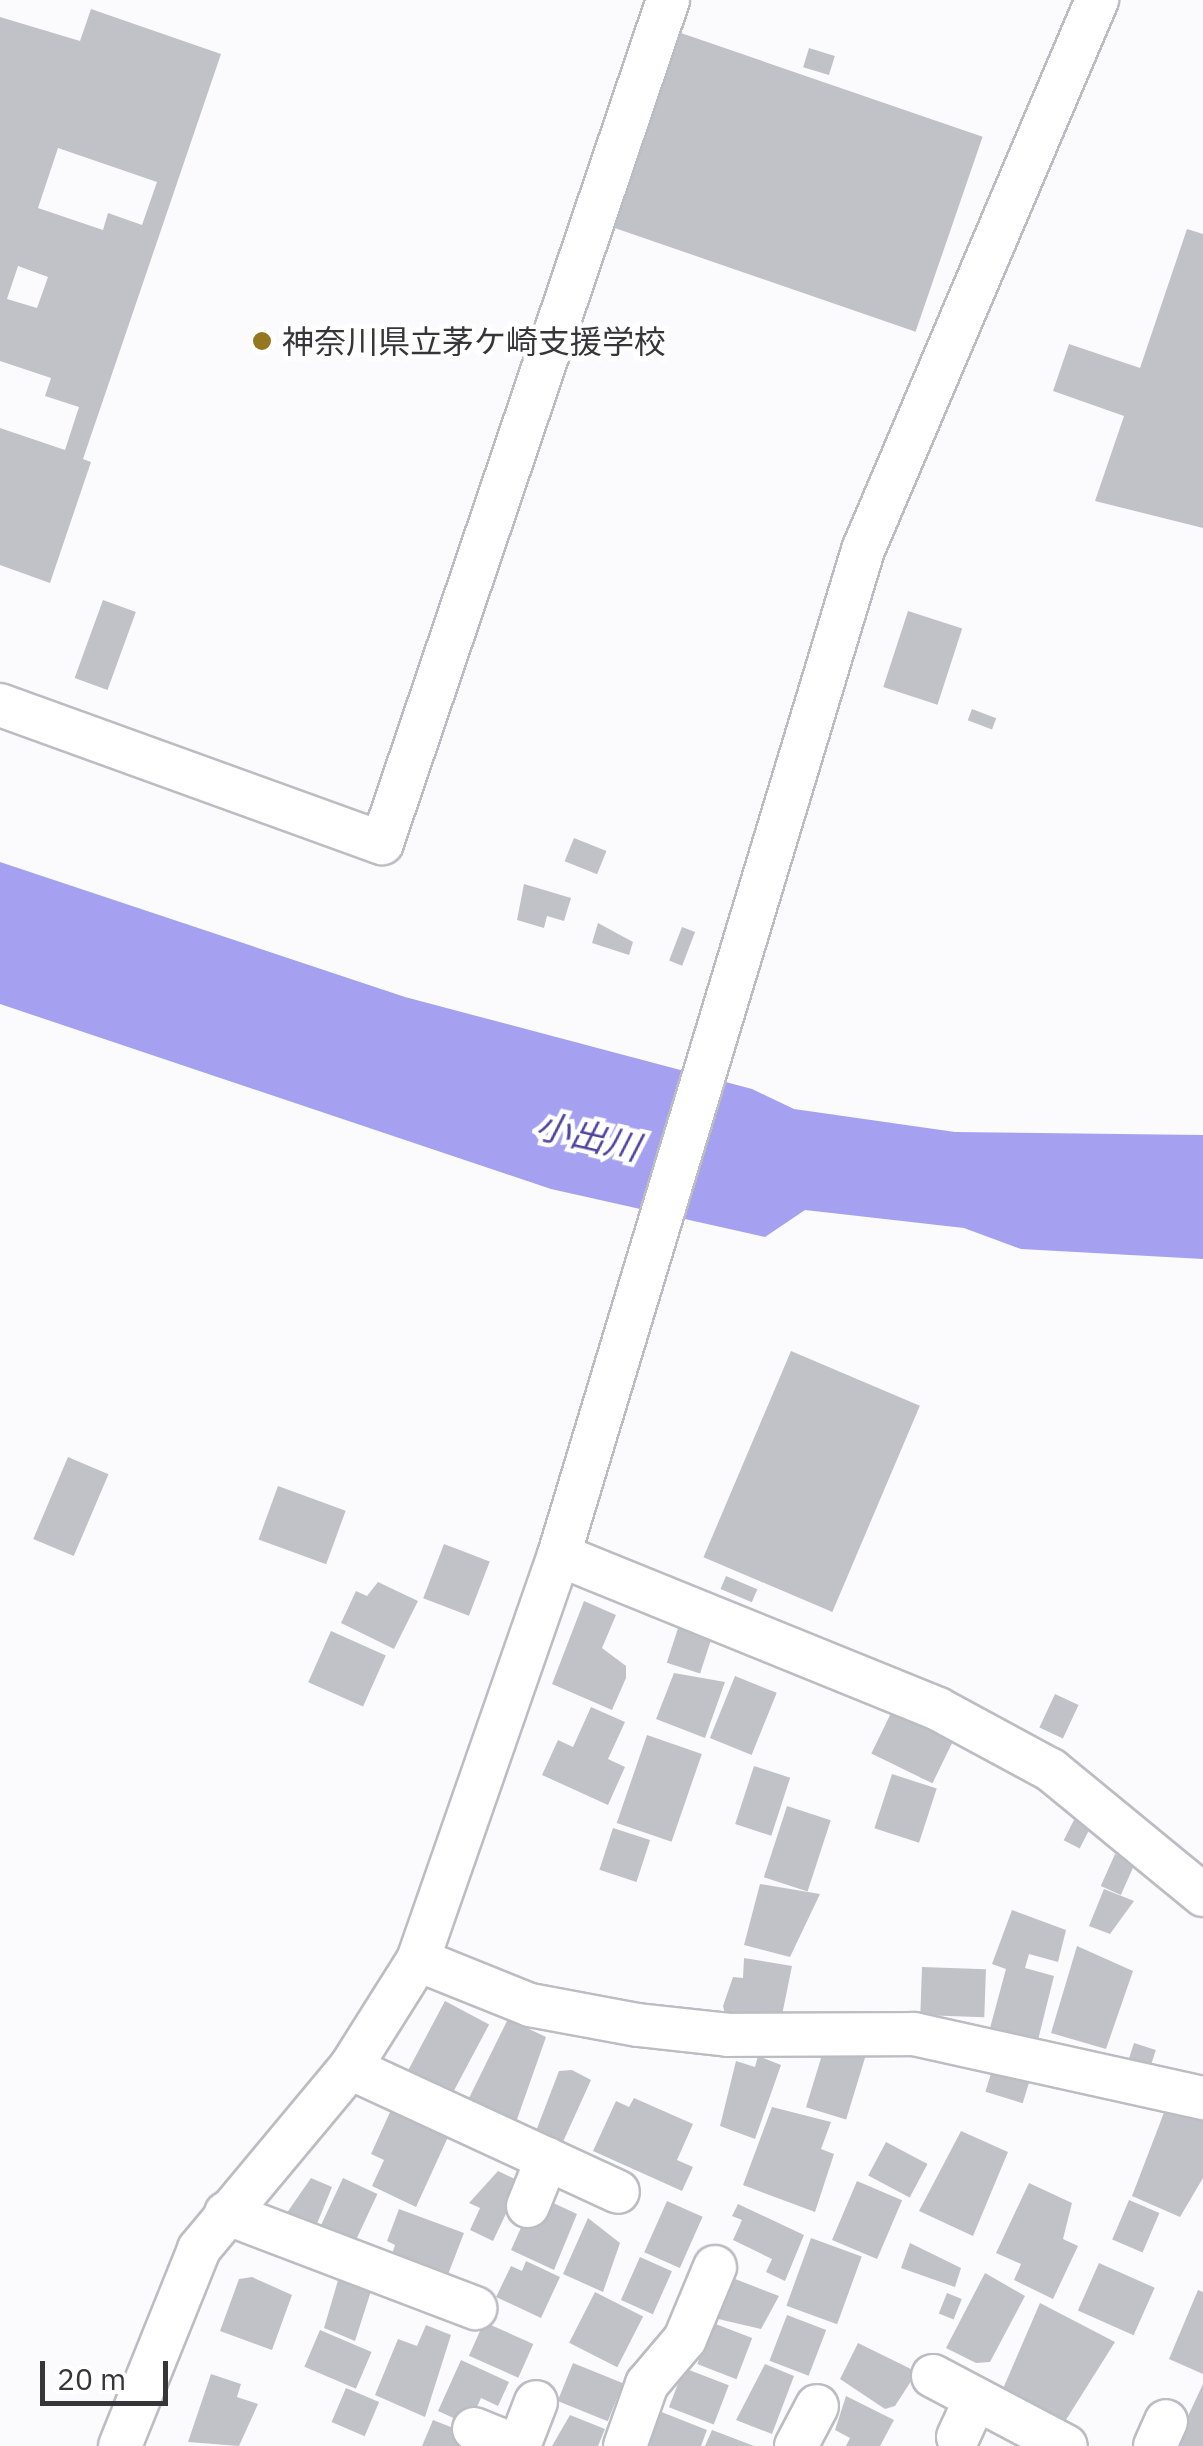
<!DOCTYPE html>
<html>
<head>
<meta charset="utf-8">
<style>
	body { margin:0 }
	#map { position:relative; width:1203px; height:2446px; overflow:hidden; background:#fbfbfe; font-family:"IBM Plex Sans","Noto Sans JP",sans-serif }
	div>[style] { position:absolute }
	.water>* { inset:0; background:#a5a0f0 }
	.building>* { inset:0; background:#c1c1c8; transform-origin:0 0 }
	.roads { filter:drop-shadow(2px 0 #bcbcc3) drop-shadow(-2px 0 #bcbcc3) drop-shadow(0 2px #bcbcc3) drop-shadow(0 -2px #bcbcc3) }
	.minor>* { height:42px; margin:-21px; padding:0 21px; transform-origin:21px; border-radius:21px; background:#fff }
	.dots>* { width:28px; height:28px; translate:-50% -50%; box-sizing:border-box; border:5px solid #fff; border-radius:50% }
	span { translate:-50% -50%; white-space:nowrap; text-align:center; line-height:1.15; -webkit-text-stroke:9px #fff; paint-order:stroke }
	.poi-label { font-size:32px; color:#363639 }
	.left { translate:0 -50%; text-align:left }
	.water-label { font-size:35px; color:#50429f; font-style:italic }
	.scale { position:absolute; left:40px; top:2361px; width:128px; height:45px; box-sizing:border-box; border:5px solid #363639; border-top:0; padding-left:12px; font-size:30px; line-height:35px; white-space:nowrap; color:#363639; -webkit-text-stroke:8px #fff; paint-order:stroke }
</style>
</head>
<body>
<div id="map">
	<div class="water">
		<div style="clip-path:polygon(0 862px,405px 997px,752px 1089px,794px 1109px,955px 1132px,1203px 1135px,1203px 1259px,1021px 1249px,964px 1228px,805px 1210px,765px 1237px,551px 1189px,0 1004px)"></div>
	</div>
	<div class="building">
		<div style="clip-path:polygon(evenodd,91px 9px,221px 54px,83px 459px,91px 462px,50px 583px,0 565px,0 428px,65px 450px,79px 407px,45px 396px,51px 378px,0 361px,0 17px,80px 41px,91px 9px,58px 148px,157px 182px,142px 225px,108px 213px,103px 230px,38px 208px,58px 148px,91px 9px,18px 266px,48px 277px,37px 308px,7px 299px,18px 266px)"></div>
		<div style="left:681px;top:33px;width:319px;height:206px;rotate:19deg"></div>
		<div style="left:809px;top:48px;width:27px;height:20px;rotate:17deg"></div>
		<div style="clip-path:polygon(1187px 229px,1203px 234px,1203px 528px,1095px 501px,1124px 416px,1053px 391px,1069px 344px,1140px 368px)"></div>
		<div style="left:103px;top:600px;width:35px;height:83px;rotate:20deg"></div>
		<div style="left:908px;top:611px;width:57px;height:80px;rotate:18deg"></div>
		<div style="left:972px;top:709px;width:26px;height:12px;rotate:21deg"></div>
		<div style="left:574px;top:838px;width:35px;height:25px;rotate:22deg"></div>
		<div style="clip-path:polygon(524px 884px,571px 898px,564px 921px,547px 916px,544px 928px,517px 920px)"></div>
		<div style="clip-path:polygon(598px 923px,633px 942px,629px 955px,592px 943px)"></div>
		<div style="left:682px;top:927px;width:14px;height:36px;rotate:21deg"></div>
		<div style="left:791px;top:1351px;width:140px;height:224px;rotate:23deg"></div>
		<div style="left:68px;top:1457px;width:44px;height:89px;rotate:23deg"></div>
		<div style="left:278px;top:1486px;width:72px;height:57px;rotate:20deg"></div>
		<div style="left:444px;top:1544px;width:49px;height:58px;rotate:21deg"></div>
		<div style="left:726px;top:1576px;width:34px;height:14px;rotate:23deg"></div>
		<div style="clip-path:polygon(378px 1582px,418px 1601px,394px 1649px,341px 1623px,356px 1591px,367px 1596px)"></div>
		<div style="clip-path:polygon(584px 1601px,616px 1615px,602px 1648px,626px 1666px,626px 1678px,612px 1710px,552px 1684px)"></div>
		<div style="left:681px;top:1619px;width:35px;height:46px;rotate:18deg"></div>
		<div style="left:331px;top:1631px;width:60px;height:56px;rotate:24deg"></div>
		<div style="clip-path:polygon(674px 1673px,725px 1682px,705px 1738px,656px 1719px)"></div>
		<div style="left:735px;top:1676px;width:45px;height:67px;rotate:22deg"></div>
		<div style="left:1055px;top:1694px;width:26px;height:37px;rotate:25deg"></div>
		<div style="left:895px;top:1705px;width:68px;height:54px;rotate:26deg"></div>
		<div style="clip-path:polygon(591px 1707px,625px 1722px,608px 1759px,625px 1767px,608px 1805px,542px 1775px,558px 1740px,573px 1747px)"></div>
		<div style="left:647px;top:1735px;width:58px;height:93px;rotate:19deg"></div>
		<div style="left:754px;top:1766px;width:38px;height:61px;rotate:18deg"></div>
		<div style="left:892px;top:1774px;width:47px;height:57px;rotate:18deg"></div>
		<div style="left:787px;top:1806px;width:46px;height:75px;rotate:18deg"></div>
		<div style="left:1075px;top:1818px;width:18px;height:25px;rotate:27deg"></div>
		<div style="left:613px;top:1828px;width:39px;height:44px;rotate:18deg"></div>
		<div style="left:1115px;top:1854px;width:22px;height:35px;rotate:24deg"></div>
		<div style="clip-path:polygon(760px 1884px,820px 1894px,790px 1957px,744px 1945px)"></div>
		<div style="clip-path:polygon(1104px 1889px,1134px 1901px,1110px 1934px,1089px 1926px)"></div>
		<div style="clip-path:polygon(1012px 1910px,1066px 1930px,1058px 1962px,1029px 1954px,1025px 1968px,1054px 1976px,1038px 2040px,990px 2028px,1006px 1969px,992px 1964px)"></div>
		<div style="clip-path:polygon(1077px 1946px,1133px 1971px,1106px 2049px,1051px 2033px)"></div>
		<div style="clip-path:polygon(744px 1958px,792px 1966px,781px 2020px,727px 2022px,723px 2006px,733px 1977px,743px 1978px)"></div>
		<div style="left:922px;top:1967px;width:64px;height:48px;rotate:2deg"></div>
		<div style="left:445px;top:2001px;width:50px;height:81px;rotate:28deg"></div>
		<div style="clip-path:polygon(508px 2019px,546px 2037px,515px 2125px,467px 2102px)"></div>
		<div style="left:1134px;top:2043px;width:23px;height:16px;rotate:18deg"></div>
		<div style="left:825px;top:2045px;width:42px;height:65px;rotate:17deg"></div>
		<div style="clip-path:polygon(758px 2056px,781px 2065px,755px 2139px,720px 2126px,736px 2061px,755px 2067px)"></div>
		<div style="left:993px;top:2067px;width:39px;height:26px;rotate:17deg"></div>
		<div style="clip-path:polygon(572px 2070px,591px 2080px,562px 2144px,536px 2131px,559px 2071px)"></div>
		<div style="clip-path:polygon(634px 2098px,693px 2124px,677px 2160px,693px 2167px,682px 2191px,593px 2151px,616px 2101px,629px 2107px)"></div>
		<div style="clip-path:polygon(772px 2107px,831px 2122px,821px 2149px,834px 2154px,815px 2212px,743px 2185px)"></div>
		<div style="clip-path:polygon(1178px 2109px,1203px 2120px,1203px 2178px,1180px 2217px,1132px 2196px,1165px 2110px)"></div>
		<div style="clip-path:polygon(391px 2110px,448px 2137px,416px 2207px,372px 2186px,384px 2160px,371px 2154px)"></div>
		<div style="clip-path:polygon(961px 2131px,1008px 2152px,973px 2236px,919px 2211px)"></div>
		<div style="left:886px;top:2142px;width:47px;height:38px;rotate:28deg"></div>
		<div style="clip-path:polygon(498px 2171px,521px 2182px,493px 2241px,470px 2230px,480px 2208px,469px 2203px)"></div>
		<div style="clip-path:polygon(311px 2178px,332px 2187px,314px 2231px,284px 2217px)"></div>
		<div style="left:343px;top:2178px;width:38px;height:56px;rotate:25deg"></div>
		<div style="left:857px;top:2181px;width:49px;height:64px;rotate:23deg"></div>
		<div style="clip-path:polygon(1029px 2183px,1072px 2203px,1063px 2239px,1078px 2246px,1053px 2299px,1014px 2280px,1021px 2264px,996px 2253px)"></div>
		<div style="left:1129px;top:2200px;width:33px;height:43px;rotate:23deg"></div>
		<div style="clip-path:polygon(549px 2201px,577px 2214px,554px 2270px,511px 2250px,528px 2212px)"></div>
		<div style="left:667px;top:2201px;width:39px;height:56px;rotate:24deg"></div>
		<div style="clip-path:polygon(738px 2204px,804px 2235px,785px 2281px,766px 2272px,772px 2259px,733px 2240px,742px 2220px,732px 2216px)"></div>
		<div style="clip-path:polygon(399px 2209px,464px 2233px,447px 2277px,391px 2257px,395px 2245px,387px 2241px)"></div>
		<div style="clip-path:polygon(588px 2218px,620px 2243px,603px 2292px,563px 2274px)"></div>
		<div style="left:811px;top:2238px;width:54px;height:72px;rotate:20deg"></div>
		<div style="clip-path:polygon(910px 2243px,961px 2268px,955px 2287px,901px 2268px)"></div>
		<div style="left:640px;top:2257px;width:35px;height:47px;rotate:24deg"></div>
		<div style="clip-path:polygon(526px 2261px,560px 2277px,541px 2318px,496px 2297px,511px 2266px,522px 2271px)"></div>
		<div style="left:1099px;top:2263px;width:61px;height:52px;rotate:24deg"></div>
		<div style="clip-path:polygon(985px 2273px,1025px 2296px,990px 2362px,976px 2363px,946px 2348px)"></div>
		<div style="clip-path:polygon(252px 2277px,292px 2295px,272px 2350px,220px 2331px,239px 2279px)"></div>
		<div style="clip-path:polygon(339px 2277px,371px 2291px,355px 2341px,324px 2328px)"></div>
		<div style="clip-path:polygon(730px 2277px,779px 2296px,761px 2329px,714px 2318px)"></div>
		<div style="clip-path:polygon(1198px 2290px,1203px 2292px,1203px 2374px,1169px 2359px)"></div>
		<div style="left:595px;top:2292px;width:54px;height:57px;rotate:27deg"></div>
		<div style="left:947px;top:2293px;width:16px;height:22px;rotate:22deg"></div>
		<div style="clip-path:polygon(1040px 2303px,1115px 2342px,1064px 2423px,1002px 2391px)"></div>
		<div style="left:787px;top:2315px;width:42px;height:49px;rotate:21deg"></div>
		<div style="left:484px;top:2322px;width:54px;height:37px;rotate:24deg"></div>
		<div style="left:713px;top:2323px;width:42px;height:44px;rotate:21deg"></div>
		<div style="clip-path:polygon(426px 2325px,451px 2335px,425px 2417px,375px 2395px,398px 2339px,417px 2346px)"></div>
		<div style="left:320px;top:2330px;width:56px;height:40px;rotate:23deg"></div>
		<div style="clip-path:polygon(858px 2343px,917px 2372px,895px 2406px,885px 2409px,840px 2379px)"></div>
		<div style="clip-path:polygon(461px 2360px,509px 2382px,498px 2406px,481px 2398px,469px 2425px,438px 2411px)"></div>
		<div style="left:573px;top:2363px;width:54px;height:41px;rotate:22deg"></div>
		<div style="clip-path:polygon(765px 2364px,794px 2376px,772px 2434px,736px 2420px)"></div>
		<div style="left:684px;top:2368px;width:48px;height:42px;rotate:21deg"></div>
		<div style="clip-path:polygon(211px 2374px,241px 2384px,237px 2397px,258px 2404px,239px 2446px,188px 2442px)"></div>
		<div style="clip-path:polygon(1203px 2384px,1203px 2446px,1174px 2446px)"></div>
		<div style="left:346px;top:2388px;width:36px;height:37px;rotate:23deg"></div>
		<div style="clip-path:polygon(846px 2396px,894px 2420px,880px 2446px,846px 2446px,850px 2438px,835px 2430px)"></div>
		<div style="clip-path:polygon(654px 2409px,707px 2430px,701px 2446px,639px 2446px)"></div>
		<div style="clip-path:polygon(570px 2415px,605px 2429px,598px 2446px,552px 2446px)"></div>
		<div style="clip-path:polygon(433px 2420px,466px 2433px,462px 2446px,422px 2446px)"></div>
		<div style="clip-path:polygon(712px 2430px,754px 2446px,705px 2446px)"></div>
	</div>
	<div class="roads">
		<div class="minor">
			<div style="left:0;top:705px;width:406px;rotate:19.9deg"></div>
			<div style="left:382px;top:843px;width:890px;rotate:-71.26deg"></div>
			<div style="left:559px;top:1555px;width:409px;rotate:22.1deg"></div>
			<div style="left:938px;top:1709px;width:128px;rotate:28.4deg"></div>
			<div style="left:1051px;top:1770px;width:197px;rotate:39.4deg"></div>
			<div style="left:418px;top:1960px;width:121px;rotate:21.9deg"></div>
			<div style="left:530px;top:2005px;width:110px;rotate:10.5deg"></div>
			<div style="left:638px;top:2025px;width:91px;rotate:6.3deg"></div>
			<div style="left:728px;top:2035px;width:186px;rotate:-0.3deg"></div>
			<div style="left:914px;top:2034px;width:296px;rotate:12.5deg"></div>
			<div style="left:350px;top:2068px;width:295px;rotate:24.8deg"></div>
			<div style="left:528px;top:2206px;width:51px;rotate:-68deg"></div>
			<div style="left:226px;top:2213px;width:267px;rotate:20.9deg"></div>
			<div style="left:933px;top:2376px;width:150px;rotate:27.8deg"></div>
			<div style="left:474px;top:2429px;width:45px;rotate:22deg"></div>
			<div style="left:958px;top:2437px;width:41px;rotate:-65.3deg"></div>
			<div style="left:120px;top:2446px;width:212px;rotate:-68.1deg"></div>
			<div style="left:199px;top:2249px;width:236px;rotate:-50.2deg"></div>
			<div style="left:350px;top:2068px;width:128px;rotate:-57.8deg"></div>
			<div style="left:418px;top:1960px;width:429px;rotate:-70.8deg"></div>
			<div style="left:559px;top:1555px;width:1050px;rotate:-73.17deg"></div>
			<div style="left:863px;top:550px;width:598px;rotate:-66.95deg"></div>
			<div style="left:519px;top:2446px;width:47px;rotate:-68.9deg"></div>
			<div style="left:625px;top:2446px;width:66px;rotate:-70.5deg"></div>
			<div style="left:647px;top:2384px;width:59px;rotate:-49.8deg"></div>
			<div style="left:685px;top:2339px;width:78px;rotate:-67.4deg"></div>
			<div style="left:796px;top:2446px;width:45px;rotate:-62.3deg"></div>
			<div style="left:1155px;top:2446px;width:27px;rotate:-66deg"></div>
		</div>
	</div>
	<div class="dots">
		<div style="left:262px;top:341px;background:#94771e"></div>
	</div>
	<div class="poi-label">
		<span class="left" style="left:282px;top:341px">神奈川県立茅ケ崎支援学校</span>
	</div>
	<div class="water-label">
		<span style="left:588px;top:1136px;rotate:13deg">小出川</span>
	</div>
	<div class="scale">20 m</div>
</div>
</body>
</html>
